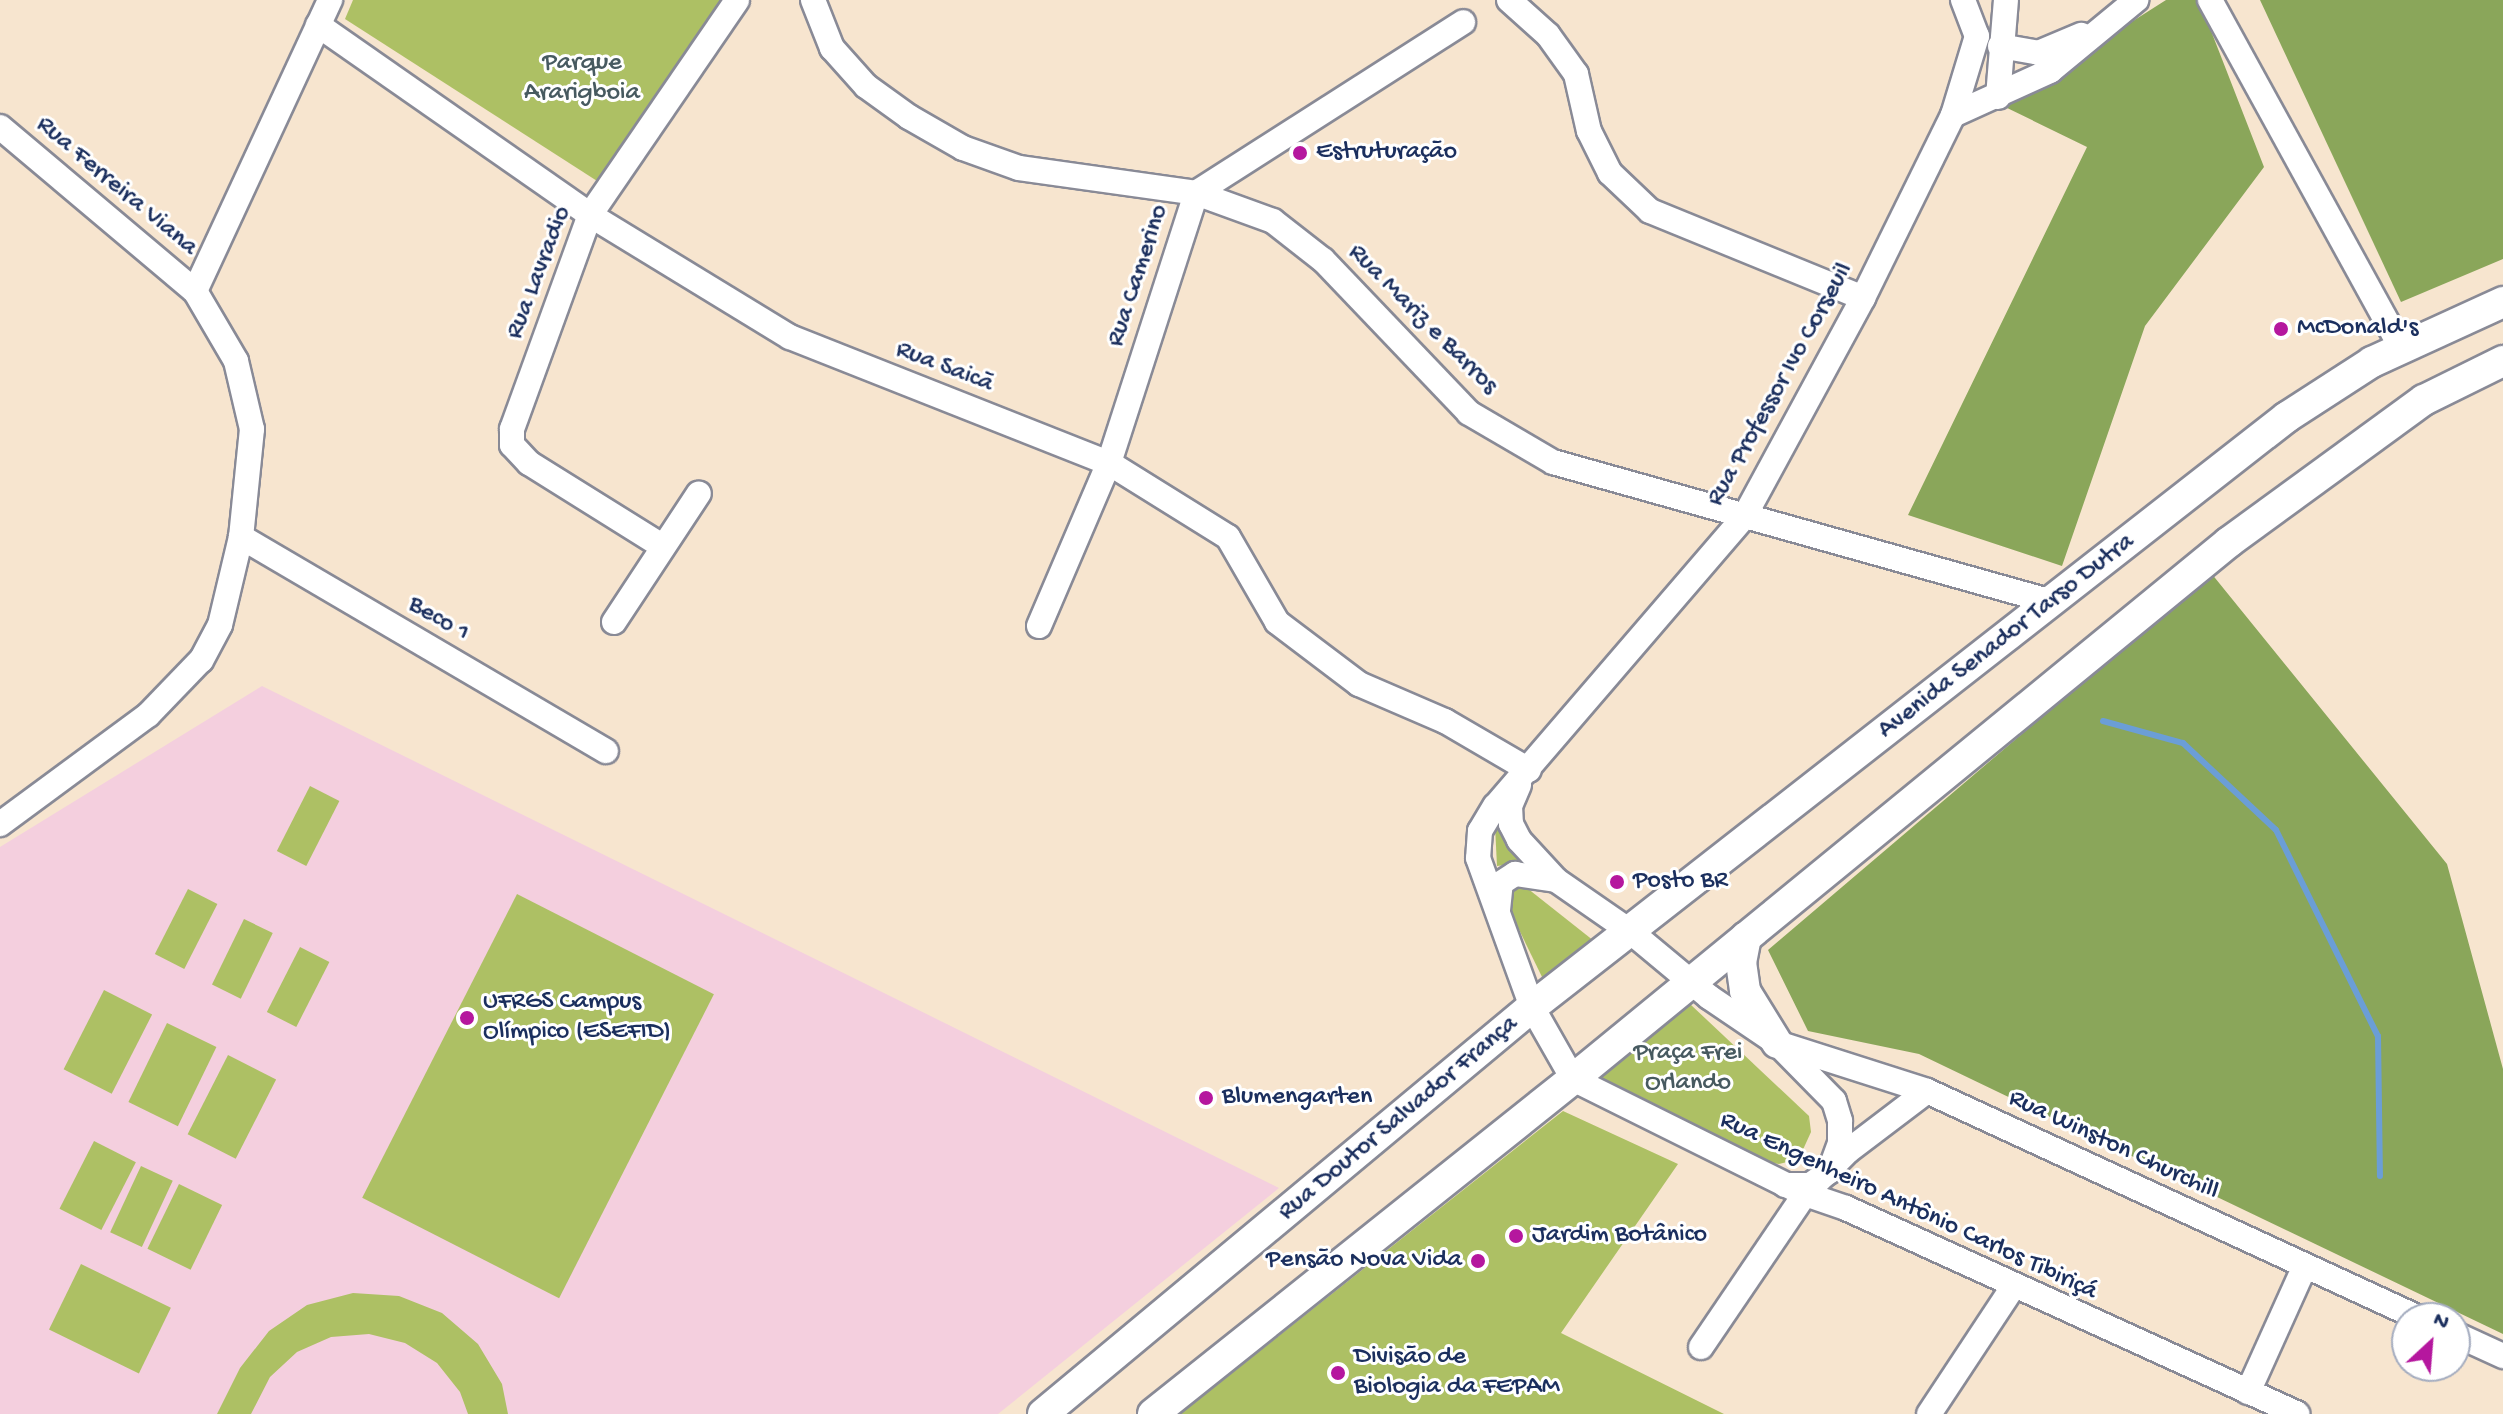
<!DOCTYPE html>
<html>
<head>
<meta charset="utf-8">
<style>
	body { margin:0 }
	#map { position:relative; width:2503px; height:1414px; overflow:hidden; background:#f7e5cf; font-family:"Gochi Hand",sans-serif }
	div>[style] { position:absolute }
	.built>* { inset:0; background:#f4cfde }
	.green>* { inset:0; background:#adc064; transform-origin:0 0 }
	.forest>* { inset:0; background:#8aa65a }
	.stream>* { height:6px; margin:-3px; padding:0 3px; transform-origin:3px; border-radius:3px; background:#6b9ed6 }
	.roads { filter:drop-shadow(2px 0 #898a96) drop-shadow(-2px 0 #898a96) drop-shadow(0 2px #898a96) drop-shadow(0 -2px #898a96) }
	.minor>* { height:24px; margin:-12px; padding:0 12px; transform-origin:12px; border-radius:12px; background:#fff }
	.major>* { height:30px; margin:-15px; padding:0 15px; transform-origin:15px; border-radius:15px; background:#fff }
	.dots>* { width:22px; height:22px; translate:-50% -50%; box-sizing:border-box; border:4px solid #fff; border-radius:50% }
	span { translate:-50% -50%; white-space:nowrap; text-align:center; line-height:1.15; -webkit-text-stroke:6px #fff; paint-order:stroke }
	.park-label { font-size:26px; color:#475a60 }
	.poi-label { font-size:26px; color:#1b2f5e }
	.left { translate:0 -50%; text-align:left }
	.right { translate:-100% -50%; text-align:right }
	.street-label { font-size:26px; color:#1b2f5e }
	.north { position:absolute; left:2391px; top:1302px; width:80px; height:80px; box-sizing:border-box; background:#fff; border:2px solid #a4acbf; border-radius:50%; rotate:26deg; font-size:22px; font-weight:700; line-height:32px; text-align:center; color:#1b2f5e }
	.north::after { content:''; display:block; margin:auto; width:28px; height:36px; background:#b5179e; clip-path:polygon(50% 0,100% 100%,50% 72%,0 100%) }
</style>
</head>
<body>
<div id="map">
	<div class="built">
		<div style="clip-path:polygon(262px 686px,1279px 1188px,998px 1414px,0 1414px,0 847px)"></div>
	</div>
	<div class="green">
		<div style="clip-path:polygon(353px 0,730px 0,608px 188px,345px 19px)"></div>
		<div style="left:310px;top:786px;width:33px;height:73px;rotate:27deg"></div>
		<div style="clip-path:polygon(1504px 807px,1530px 862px,1497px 866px,1495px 826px)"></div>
		<div style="clip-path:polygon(1512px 882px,1527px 888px,1594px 941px,1543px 979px,1508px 907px)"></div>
		<div style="left:188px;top:889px;width:33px;height:73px;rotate:27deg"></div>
		<div style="left:517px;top:894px;width:221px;height:341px;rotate:27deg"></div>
		<div style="left:244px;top:919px;width:32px;height:73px;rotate:26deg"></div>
		<div style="left:300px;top:947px;width:33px;height:73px;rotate:27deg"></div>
		<div style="left:104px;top:990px;width:54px;height:89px;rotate:27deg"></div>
		<div style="clip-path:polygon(1690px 1004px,1809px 1116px,1811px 1132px,1801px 1154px,1791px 1161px,1779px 1164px,1759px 1161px,1600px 1078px)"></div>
		<div style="left:167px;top:1023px;width:55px;height:88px;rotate:26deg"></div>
		<div style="left:228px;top:1055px;width:54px;height:89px;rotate:27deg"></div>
		<div style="clip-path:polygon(1563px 1111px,1678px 1164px,1561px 1333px,1724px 1414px,1180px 1414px)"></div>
		<div style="left:94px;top:1141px;width:47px;height:76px;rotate:27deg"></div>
		<div style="left:141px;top:1166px;width:35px;height:73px;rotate:25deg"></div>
		<div style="left:179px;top:1184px;width:48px;height:72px;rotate:26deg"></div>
		<div style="left:81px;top:1264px;width:100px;height:73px;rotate:26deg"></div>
		<div style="clip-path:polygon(353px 1293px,399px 1296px,442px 1313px,478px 1344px,502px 1384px,508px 1414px,468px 1414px,460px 1392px,437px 1363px,405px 1343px,369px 1334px,331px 1337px,297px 1352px,270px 1377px,251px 1414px,217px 1414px,240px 1368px,269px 1331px,307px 1305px)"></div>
	</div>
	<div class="forest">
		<div style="clip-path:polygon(2166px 0,2199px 0,2264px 167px,2145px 326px,2062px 566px,1908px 515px,2087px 147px,2001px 105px)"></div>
		<div style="clip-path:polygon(2260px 0,2503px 0,2503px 259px,2401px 302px)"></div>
		<div style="clip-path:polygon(2211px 573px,2447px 864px,2503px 1069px,2503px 1334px,1919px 1054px,1808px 1031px,1768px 950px)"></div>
	</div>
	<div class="stream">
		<div style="left:2103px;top:721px;width:83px;rotate:15.4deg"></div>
		<div style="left:2183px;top:743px;width:127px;rotate:43.1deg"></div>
		<div style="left:2276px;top:830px;width:230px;rotate:63.7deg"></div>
		<div style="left:2378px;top:1036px;width:140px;rotate:89.2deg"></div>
	</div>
	<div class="roads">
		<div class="minor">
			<div style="left:813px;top:0;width:52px;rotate:68.4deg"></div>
			<div style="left:832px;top:48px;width:51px;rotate:48.2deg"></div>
			<div style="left:866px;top:86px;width:53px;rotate:35.8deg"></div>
			<div style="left:909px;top:117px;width:62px;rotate:29.9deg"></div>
			<div style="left:963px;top:148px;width:59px;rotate:19.7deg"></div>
			<div style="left:1019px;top:168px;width:179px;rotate:8deg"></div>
			<div style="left:1196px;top:193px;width:82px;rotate:20deg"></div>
			<div style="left:1273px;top:221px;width:63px;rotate:38deg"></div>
			<div style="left:1323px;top:260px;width:211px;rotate:46.3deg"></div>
			<div style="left:1469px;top:413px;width:97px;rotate:30.3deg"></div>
			<div style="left:1553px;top:462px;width:518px;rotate:15.67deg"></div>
			<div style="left:1509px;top:0;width:52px;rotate:41.9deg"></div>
			<div style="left:1548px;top:35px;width:48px;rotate:54.3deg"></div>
			<div style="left:1576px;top:74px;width:58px;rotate:77.2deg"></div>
			<div style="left:1589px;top:131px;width:47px;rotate:63.4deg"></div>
			<div style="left:1610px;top:173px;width:55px;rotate:43.5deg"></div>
			<div style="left:1650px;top:211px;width:230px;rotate:22.2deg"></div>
			<div style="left:1963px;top:0;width:39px;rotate:69deg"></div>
			<div style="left:1977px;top:36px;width:83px;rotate:106.9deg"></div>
			<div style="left:1953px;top:115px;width:204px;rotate:116.2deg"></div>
			<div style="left:1863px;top:298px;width:249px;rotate:118.5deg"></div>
			<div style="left:1744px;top:517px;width:381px;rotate:130.7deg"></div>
			<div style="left:1495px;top:806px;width:29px;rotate:121deg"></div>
			<div style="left:1480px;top:831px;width:27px;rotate:94deg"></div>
			<div style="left:1478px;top:858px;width:158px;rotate:70.1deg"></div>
			<div style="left:1532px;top:1007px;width:83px;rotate:60.3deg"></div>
			<div style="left:1573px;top:1079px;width:259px;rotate:26.4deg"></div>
			<div style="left:1805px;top:1194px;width:43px;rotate:18.9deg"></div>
			<div style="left:1846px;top:1208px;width:496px;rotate:24.5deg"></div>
			<div style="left:2210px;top:0;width:396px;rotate:61.2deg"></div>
			<div style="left:318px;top:25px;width:332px;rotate:34.9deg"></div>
			<div style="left:590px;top:215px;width:234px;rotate:31.4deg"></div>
			<div style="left:790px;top:337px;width:343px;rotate:21.6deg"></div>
			<div style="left:1109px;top:463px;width:140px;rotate:31.9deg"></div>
			<div style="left:1228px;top:537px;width:98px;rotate:60deg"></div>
			<div style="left:1277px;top:622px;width:103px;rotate:37.1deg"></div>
			<div style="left:1359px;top:684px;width:94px;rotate:23.3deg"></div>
			<div style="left:1445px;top:721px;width:97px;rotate:30.3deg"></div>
			<div style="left:2000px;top:46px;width:39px;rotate:10deg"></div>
			<div style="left:2038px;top:53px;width:47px;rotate:-22.7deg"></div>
			<div style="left:1998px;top:97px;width:97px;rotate:-85.3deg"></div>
			<div style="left:1953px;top:115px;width:107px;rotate:-24.4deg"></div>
			<div style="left:2050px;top:71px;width:112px;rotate:-39.5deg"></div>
			<div style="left:0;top:127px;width:255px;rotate:40.1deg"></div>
			<div style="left:195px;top:291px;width:81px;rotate:59.6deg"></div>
			<div style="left:236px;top:361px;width:70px;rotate:76.8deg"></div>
			<div style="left:252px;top:429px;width:109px;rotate:95.8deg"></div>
			<div style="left:241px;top:537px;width:90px;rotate:103.4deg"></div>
			<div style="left:220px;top:625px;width:40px;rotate:118deg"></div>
			<div style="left:201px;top:660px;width:76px;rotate:133.9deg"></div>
			<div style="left:148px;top:715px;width:184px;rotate:143.6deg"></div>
			<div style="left:195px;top:291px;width:321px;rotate:-65.1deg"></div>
			<div style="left:241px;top:537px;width:423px;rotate:30.4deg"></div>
			<div style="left:662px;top:546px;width:157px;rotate:-148deg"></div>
			<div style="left:529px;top:463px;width:25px;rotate:-133deg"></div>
			<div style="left:512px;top:445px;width:16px;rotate:-90deg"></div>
			<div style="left:512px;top:429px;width:228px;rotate:-70deg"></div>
			<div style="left:590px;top:215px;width:260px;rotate:-55.6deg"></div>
			<div style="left:614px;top:622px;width:154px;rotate:-56.6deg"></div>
			<div style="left:1039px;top:626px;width:177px;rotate:-66.8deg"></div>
			<div style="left:1109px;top:463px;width:284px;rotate:-72.1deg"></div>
			<div style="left:1196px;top:193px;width:317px;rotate:-32.6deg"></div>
			<div style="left:1519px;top:785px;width:23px;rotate:113deg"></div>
			<div style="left:1510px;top:806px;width:18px;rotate:87deg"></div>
			<div style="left:1511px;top:824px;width:18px;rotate:63deg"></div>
			<div style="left:1519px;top:840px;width:54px;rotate:47.2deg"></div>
			<div style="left:1556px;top:880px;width:91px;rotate:34.7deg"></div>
			<div style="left:1631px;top:932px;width:102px;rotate:39.8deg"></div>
			<div style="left:1709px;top:997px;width:82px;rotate:34.1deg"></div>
			<div style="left:1777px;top:1043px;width:81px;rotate:45.5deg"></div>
			<div style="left:1834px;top:1101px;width:21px;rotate:73deg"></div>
			<div style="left:1840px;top:1121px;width:22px;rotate:90deg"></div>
			<div style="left:1840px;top:1143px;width:30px;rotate:110deg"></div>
			<div style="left:1830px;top:1171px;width:24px;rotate:145deg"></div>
			<div style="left:1810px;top:1185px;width:25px;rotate:180deg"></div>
			<div style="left:1498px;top:910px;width:27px;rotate:-84deg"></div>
			<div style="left:1501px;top:883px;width:17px;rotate:-33deg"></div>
			<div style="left:1515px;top:874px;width:41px;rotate:8.3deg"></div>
			<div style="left:1777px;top:1043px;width:157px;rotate:17.7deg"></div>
			<div style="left:1927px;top:1091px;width:542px;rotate:24.77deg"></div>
			<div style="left:2455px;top:1334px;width:53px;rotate:24.6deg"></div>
			<div style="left:1701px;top:1347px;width:185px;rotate:-55.8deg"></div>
			<div style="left:1805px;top:1194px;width:61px;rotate:-45deg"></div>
			<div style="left:1848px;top:1151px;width:99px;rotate:-37.2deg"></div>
			<div style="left:2248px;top:1392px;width:138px;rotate:-65.7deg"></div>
			<div style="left:1929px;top:1414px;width:152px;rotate:-56.5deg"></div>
		</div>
		<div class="major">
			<div style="left:1746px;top:937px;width:25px;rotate:101deg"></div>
			<div style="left:1741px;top:962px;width:29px;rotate:82deg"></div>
			<div style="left:1745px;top:991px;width:61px;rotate:58.4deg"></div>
			<div style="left:1043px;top:1414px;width:636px;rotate:-39.77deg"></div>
			<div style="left:1532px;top:1007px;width:958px;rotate:-38.01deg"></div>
			<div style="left:2287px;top:417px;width:101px;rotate:-32.9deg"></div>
			<div style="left:2372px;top:362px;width:144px;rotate:-24.6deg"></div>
			<div style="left:1153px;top:1414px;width:537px;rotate:-38.58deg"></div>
			<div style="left:1573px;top:1079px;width:848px;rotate:-39.3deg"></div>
			<div style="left:2229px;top:542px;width:241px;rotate:-36.1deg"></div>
			<div style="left:2424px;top:400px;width:88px;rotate:-26.3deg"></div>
		</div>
	</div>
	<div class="dots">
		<div style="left:1300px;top:153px;background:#b5179e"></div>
		<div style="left:2281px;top:329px;background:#b5179e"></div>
		<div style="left:1617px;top:882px;background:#b5179e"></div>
		<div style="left:467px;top:1018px;background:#b5179e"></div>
		<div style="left:1206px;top:1098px;background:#b5179e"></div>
		<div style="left:1516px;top:1236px;background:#b5179e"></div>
		<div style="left:1478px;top:1261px;background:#b5179e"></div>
		<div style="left:1338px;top:1373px;background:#b5179e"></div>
	</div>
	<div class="park-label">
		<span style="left:582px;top:79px">Parque<br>Ararigboia</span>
		<span style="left:1688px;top:1069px">Praça Frei<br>Orlando</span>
	</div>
	<div class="poi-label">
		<span class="left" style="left:1316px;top:153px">Estruturação</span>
		<span class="left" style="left:2297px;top:329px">McDonald's</span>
		<span class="left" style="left:1633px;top:882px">Posto BR</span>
		<span class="left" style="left:483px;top:1018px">UFRGS Campus<br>Olímpico (ESEFID)</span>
		<span class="left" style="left:1222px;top:1098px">Blumengarten</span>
		<span class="left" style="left:1532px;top:1236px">Jardim Botânico</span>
		<span class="right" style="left:1462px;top:1261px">Pensão Nova Vida</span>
		<span class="left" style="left:1354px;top:1373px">Divisão de<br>Biologia da FEPAM</span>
	</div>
	<div class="street-label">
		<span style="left:116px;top:187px;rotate:40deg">Rua Ferreira Viana</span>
		<span style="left:540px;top:273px;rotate:-69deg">Rua Lavradio</span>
		<span style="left:1139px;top:276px;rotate:-72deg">Rua Camerino</span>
		<span style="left:1422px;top:320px;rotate:45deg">Rua Mariz e Barros</span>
		<span style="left:944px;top:368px;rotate:21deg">Rua Saicã</span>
		<span style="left:1781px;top:385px;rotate:-61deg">Rua Professor Ivo Corseuil</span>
		<span style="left:438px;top:620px;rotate:30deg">Beco 1</span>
		<span style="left:2007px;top:637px;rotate:-38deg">Avenida Senador Tarso Dutra</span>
		<span style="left:1399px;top:1119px;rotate:-40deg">Rua Doutor Salvador França</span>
		<span style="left:2113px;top:1146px;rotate:25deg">Rua Winston Churchill</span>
		<span style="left:1908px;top:1207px;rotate:25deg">Rua Engenheiro Antônio Carlos Tibiriçá</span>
	</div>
	<div class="north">N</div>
</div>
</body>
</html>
